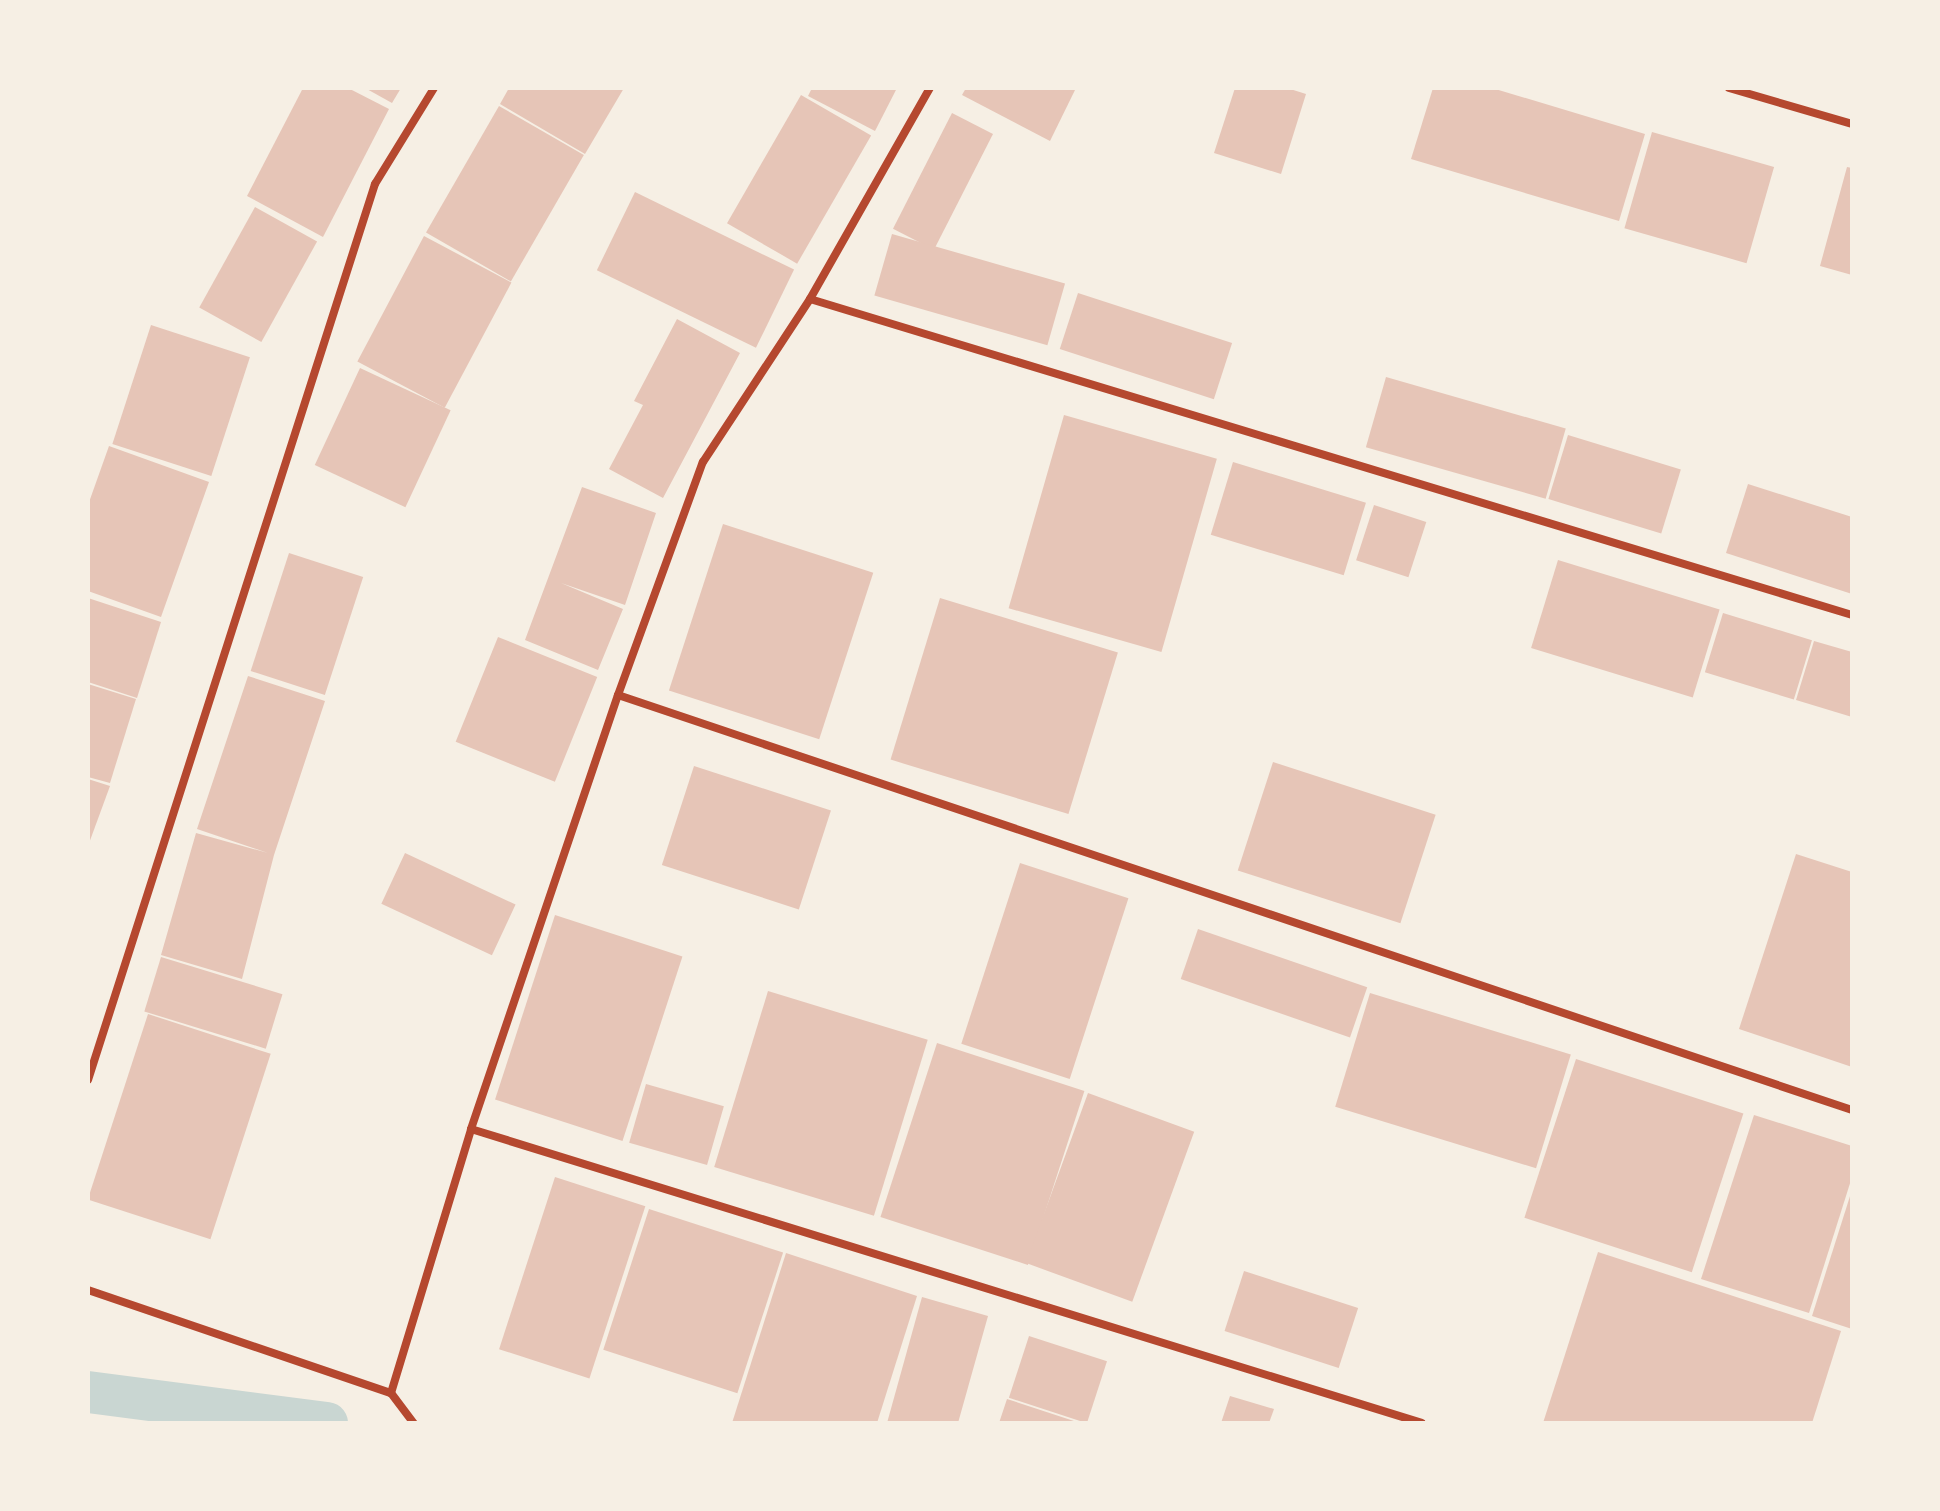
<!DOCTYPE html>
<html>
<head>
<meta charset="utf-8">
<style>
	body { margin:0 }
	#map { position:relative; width:1940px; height:1511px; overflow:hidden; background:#f6efe4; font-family:"Roboto Condensed",sans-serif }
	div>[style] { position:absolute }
	.canal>* { height:42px; margin:-21px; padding:0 21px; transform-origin:21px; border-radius:21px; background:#c9d6d2 }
	.building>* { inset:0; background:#e6c5b7; transform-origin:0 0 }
	.minor>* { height:8px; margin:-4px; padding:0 4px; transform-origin:4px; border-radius:4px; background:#b5482f }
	span { translate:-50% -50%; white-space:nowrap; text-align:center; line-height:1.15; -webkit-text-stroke:6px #f6efe4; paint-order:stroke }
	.frame { position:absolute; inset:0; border:90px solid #f6efe4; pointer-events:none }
</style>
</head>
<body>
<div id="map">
	<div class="canal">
		<div style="left:88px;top:1392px;width:241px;rotate:7.4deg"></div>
	</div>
	<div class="building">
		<div style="clip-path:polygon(303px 88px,348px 88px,389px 109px,323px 237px,247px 196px)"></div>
		<div style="clip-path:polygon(365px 88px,401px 88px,392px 103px)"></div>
		<div style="clip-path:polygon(509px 88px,624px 88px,585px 154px,500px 104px)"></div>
		<div style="clip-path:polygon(812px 88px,897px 88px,875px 131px,808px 96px)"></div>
		<div style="clip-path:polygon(966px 88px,1076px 88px,1050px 141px,962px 95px)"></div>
		<div style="clip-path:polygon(1235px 88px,1287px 88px,1306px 94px,1281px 174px,1214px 153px)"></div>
		<div style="clip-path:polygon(1433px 88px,1492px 88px,1645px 134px,1619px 221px,1411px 159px)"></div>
		<div style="left:801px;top:95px;width:81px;height:148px;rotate:30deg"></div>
		<div style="left:499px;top:106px;width:98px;height:146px;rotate:30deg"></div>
		<div style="left:952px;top:113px;width:46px;height:130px;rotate:27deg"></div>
		<div style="left:1652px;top:132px;width:127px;height:100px;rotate:16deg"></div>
		<div style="clip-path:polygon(1847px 167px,1852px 168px,1852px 275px,1820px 266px)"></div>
		<div style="left:635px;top:192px;width:177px;height:87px;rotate:26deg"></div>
		<div style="left:255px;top:207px;width:71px;height:115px;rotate:29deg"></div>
		<div style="left:892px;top:234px;width:180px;height:64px;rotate:16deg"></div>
		<div style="left:424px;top:236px;width:99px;height:142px;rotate:28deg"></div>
		<div style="left:1078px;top:293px;width:162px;height:59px;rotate:18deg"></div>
		<div style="clip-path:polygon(677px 319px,740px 353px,663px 498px,609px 469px,643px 405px,634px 401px)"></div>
		<div style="left:151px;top:325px;width:104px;height:125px;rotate:18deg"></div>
		<div style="left:360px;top:368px;width:100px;height:107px;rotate:25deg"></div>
		<div style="left:1386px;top:377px;width:187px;height:73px;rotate:16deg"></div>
		<div style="left:1064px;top:415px;width:159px;height:201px;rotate:16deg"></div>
		<div style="left:1568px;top:435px;width:118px;height:67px;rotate:17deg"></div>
		<div style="clip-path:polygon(109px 446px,209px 482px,161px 617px,88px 591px,88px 505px)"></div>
		<div style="left:1233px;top:462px;width:139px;height:76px;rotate:17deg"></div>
		<div style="clip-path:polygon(1748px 484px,1852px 517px,1852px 594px,1726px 553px)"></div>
		<div style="clip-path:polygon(582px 487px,656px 513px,625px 605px,561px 583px,623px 609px,598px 670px,525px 640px)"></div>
		<div style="left:1374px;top:505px;width:55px;height:58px;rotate:18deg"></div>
		<div style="left:723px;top:524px;width:158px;height:175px;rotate:18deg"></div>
		<div style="left:289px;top:553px;width:78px;height:124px;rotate:18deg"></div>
		<div style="left:1558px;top:560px;width:169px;height:92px;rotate:17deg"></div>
		<div style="clip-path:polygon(88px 598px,161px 622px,137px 698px,88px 682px)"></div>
		<div style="left:940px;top:598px;width:186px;height:169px;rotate:17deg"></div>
		<div style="left:1723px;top:613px;width:93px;height:62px;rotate:17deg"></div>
		<div style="left:498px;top:637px;width:107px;height:113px;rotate:22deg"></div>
		<div style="clip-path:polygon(1814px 641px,1852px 652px,1852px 717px,1796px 700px)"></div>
		<div style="clip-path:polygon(248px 676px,325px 701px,274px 855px,242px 979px,161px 955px,196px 833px,268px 853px,197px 829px)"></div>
		<div style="clip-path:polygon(88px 684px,136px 699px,110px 783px,88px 777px)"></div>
		<div style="left:1273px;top:762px;width:171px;height:114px;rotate:18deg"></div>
		<div style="left:694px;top:766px;width:144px;height:104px;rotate:18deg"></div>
		<div style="clip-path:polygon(88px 779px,110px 786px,88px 846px)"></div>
		<div style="left:405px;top:853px;width:122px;height:56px;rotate:25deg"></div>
		<div style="clip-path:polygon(1796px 854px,1852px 872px,1852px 1067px,1739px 1029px)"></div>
		<div style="left:1020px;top:863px;width:114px;height:190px;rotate:18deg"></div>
		<div style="left:555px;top:915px;width:134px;height:194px;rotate:18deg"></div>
		<div style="left:1198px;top:929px;width:179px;height:53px;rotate:19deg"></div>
		<div style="left:161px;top:957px;width:127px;height:57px;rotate:17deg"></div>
		<div style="left:768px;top:991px;width:167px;height:184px;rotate:17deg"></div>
		<div style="left:1370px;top:993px;width:210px;height:119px;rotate:17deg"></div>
		<div style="left:148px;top:1014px;width:129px;height:195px;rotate:18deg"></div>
		<div style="left:937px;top:1043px;width:155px;height:183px;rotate:18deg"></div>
		<div style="left:1576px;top:1059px;width:176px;height:167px;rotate:18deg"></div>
		<div style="left:646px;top:1084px;width:81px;height:61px;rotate:16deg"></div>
		<div style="left:1088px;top:1093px;width:113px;height:181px;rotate:20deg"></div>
		<div style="clip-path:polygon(1754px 1115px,1852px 1146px,1852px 1177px,1809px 1313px,1701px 1279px)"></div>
		<div style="left:555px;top:1177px;width:95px;height:181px;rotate:18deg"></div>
		<div style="clip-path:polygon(1851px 1193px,1852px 1193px,1852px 1329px,1812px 1316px)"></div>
		<div style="left:649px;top:1209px;width:141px;height:148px;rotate:18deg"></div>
		<div style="clip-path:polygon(1598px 1252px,1841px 1331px,1812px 1423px,1543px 1423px)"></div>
		<div style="clip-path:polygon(786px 1253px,917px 1296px,877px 1423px,732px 1423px)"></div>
		<div style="left:1244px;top:1271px;width:120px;height:63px;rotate:18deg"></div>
		<div style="clip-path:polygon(922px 1297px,988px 1316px,958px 1423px,887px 1423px)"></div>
		<div style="left:1029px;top:1336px;width:82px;height:65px;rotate:18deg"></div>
		<div style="clip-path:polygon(1230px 1396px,1274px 1409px,1269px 1423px,1221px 1423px)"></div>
		<div style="clip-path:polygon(1007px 1399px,1077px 1422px,1077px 1423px,999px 1423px)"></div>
	</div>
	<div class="minor">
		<div style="left:1729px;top:88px;width:128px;rotate:16.3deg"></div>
		<div style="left:810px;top:299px;width:1089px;rotate:16.87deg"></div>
		<div style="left:618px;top:695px;width:1302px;rotate:18.59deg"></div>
		<div style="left:88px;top:1080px;width:941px;rotate:-72.24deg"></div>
		<div style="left:375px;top:184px;width:113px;rotate:-58.4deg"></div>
		<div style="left:471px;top:1129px;width:995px;rotate:17.18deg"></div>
		<div style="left:88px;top:1290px;width:320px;rotate:18.8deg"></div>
		<div style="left:391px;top:1393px;width:38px;rotate:53deg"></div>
		<div style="left:391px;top:1393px;width:276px;rotate:-73.1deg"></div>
		<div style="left:471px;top:1129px;width:458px;rotate:-71.3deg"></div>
		<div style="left:618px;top:695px;width:248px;rotate:-70deg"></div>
		<div style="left:703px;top:462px;width:195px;rotate:-56.7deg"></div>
		<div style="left:810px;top:299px;width:243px;rotate:-60.4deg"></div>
	</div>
	<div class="frame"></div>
</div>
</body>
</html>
